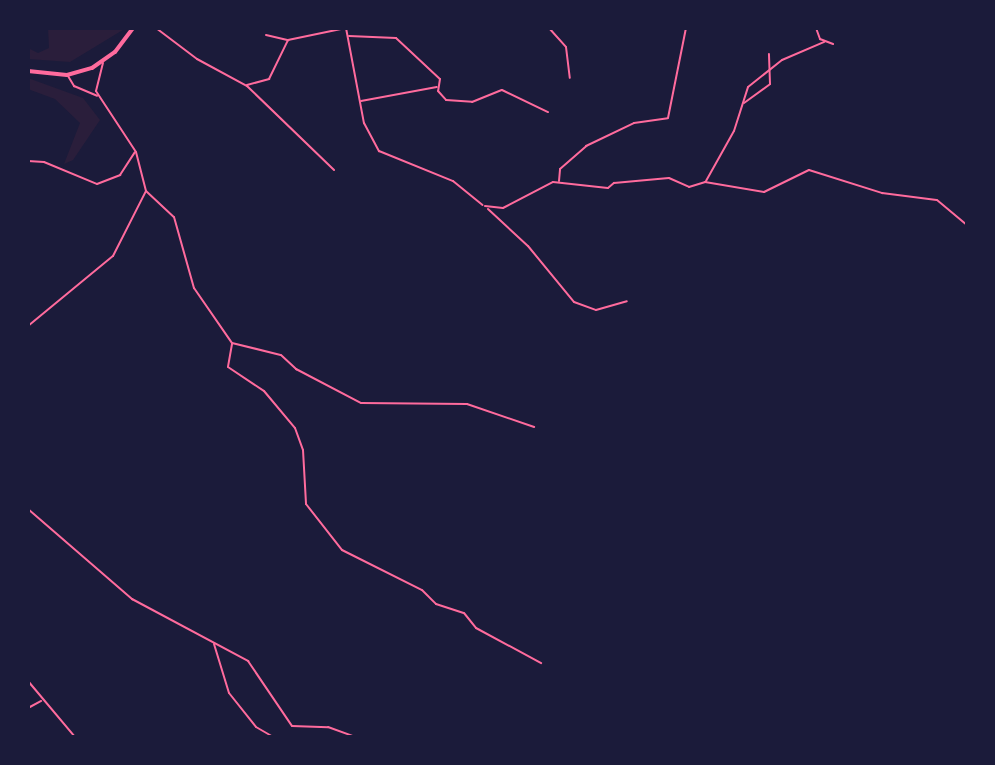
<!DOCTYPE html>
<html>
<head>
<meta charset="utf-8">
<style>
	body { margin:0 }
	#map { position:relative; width:995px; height:765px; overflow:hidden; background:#1b1b3a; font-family:Overpass,sans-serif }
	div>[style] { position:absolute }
	.green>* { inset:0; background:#2a1e3b }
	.minor>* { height:2px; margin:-1px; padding:0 1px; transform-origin:1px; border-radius:1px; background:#ff6b9d }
	.trunk>* { height:4px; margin:-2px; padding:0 2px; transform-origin:2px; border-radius:2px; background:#ff6b9d }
	span { translate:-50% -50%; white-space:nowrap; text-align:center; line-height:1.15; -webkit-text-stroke:6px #1b1b3a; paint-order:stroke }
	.frame { position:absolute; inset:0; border:30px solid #1b1b3a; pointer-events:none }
</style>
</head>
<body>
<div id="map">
	<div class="green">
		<div style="clip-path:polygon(48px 28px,126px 28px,70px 62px,28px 59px,28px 48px,38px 53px,49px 48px)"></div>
		<div style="clip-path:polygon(28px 78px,83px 98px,100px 120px,73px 160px,64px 164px,80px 123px,55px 99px,28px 89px)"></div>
	</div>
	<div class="minor">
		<div style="left:156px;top:28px;width:51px;rotate:37.1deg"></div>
		<div style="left:197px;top:59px;width:57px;rotate:28.4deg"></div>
		<div style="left:247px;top:86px;width:121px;rotate:44deg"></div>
		<div style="left:346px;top:28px;width:97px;rotate:79.3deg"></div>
		<div style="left:364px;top:123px;width:32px;rotate:62deg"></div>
		<div style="left:379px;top:151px;width:80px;rotate:22.1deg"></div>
		<div style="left:453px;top:181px;width:38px;rotate:39deg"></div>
		<div style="left:549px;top:28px;width:25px;rotate:48deg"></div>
		<div style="left:566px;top:47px;width:31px;rotate:83deg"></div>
		<div style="left:816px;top:28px;width:12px;rotate:70deg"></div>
		<div style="left:820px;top:39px;width:14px;rotate:21deg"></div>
		<div style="left:266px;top:35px;width:23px;rotate:13deg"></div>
		<div style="left:288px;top:40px;width:59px;rotate:-11.7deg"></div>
		<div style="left:349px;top:36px;width:47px;rotate:2.4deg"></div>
		<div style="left:396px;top:38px;width:60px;rotate:43deg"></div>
		<div style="left:440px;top:79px;width:12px;rotate:99deg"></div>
		<div style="left:438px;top:91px;width:12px;rotate:48deg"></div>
		<div style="left:446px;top:100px;width:26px;rotate:4deg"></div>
		<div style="left:472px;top:102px;width:32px;rotate:-22deg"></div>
		<div style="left:502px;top:90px;width:51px;rotate:25.6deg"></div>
		<div style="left:68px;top:76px;width:12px;rotate:59deg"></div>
		<div style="left:74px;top:86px;width:25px;rotate:23deg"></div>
		<div style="left:247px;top:85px;width:23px;rotate:-15deg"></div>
		<div style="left:269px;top:79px;width:43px;rotate:-64deg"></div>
		<div style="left:361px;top:101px;width:77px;rotate:-10.4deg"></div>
		<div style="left:744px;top:103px;width:32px;rotate:-36deg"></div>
		<div style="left:770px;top:84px;width:30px;rotate:-92deg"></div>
		<div style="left:28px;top:161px;width:16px;rotate:4deg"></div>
		<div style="left:44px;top:162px;width:57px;rotate:22.5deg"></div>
		<div style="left:97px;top:184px;width:25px;rotate:-21deg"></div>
		<div style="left:120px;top:175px;width:27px;rotate:-57deg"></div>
		<div style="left:559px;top:181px;width:12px;rotate:-85deg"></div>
		<div style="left:560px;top:169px;width:35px;rotate:-41deg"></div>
		<div style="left:586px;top:146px;width:53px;rotate:-25.6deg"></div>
		<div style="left:634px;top:123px;width:34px;rotate:-8deg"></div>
		<div style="left:668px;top:118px;width:92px;rotate:-78.7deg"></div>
		<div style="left:706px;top:181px;width:57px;rotate:-60.8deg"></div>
		<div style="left:734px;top:131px;width:46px;rotate:-72.3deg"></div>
		<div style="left:748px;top:87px;width:43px;rotate:-38.5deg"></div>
		<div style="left:782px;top:60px;width:46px;rotate:-23.2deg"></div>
		<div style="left:146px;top:191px;width:38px;rotate:43deg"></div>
		<div style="left:174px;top:217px;width:74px;rotate:74.3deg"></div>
		<div style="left:194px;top:288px;width:67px;rotate:55.4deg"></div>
		<div style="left:232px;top:343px;width:50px;rotate:13.8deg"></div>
		<div style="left:281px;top:355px;width:21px;rotate:43deg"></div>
		<div style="left:296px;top:369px;width:73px;rotate:27.6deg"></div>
		<div style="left:361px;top:403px;width:106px;rotate:0.5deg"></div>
		<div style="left:467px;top:404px;width:71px;rotate:18.9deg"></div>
		<div style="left:485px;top:206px;width:18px;rotate:6deg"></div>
		<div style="left:503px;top:208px;width:56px;rotate:-27.5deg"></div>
		<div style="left:553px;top:182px;width:55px;rotate:6.2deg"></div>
		<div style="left:608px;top:188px;width:8px;rotate:-40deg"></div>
		<div style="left:614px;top:183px;width:55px;rotate:-5.2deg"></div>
		<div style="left:669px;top:178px;width:22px;rotate:24deg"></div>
		<div style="left:689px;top:187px;width:17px;rotate:-17deg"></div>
		<div style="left:705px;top:182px;width:60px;rotate:9.6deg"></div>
		<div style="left:764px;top:192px;width:50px;rotate:-26.1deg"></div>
		<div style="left:809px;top:170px;width:77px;rotate:17.5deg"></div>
		<div style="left:882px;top:193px;width:55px;rotate:7.3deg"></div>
		<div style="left:937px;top:200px;width:39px;rotate:40deg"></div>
		<div style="left:488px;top:209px;width:54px;rotate:42.8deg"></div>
		<div style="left:528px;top:246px;width:72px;rotate:50.6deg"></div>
		<div style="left:574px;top:302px;width:23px;rotate:20deg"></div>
		<div style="left:596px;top:310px;width:32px;rotate:-16deg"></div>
		<div style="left:28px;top:326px;width:110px;rotate:-39.5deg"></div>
		<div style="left:113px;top:256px;width:73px;rotate:-63.1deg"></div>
		<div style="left:146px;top:191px;width:40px;rotate:-104.4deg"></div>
		<div style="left:136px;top:152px;width:73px;rotate:-123.3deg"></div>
		<div style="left:96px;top:91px;width:29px;rotate:-76deg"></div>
		<div style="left:232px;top:344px;width:23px;rotate:100deg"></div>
		<div style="left:228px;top:367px;width:43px;rotate:33.7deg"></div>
		<div style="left:264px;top:391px;width:48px;rotate:50deg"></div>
		<div style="left:295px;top:428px;width:23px;rotate:70deg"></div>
		<div style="left:303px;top:450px;width:54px;rotate:86.8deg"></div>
		<div style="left:306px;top:504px;width:58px;rotate:52deg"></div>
		<div style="left:342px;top:550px;width:89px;rotate:26.6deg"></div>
		<div style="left:422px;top:590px;width:20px;rotate:45deg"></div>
		<div style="left:436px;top:604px;width:29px;rotate:18deg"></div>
		<div style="left:464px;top:613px;width:19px;rotate:51deg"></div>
		<div style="left:476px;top:628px;width:74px;rotate:28.3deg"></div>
		<div style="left:28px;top:509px;width:138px;rotate:40.9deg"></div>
		<div style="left:132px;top:599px;width:132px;rotate:28.1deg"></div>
		<div style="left:248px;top:661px;width:78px;rotate:55.9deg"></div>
		<div style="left:292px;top:726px;width:36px;rotate:2deg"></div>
		<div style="left:328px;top:727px;width:29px;rotate:20deg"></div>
		<div style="left:214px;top:644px;width:51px;rotate:73deg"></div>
		<div style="left:229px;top:693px;width:43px;rotate:51.5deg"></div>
		<div style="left:256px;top:727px;width:20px;rotate:30deg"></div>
		<div style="left:28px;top:681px;width:73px;rotate:50deg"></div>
		<div style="left:28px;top:708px;width:15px;rotate:-28deg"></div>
	</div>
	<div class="trunk">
		<div style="left:28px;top:71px;width:39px;rotate:6deg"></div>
		<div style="left:67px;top:75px;width:26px;rotate:-16deg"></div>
		<div style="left:92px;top:68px;width:28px;rotate:-35deg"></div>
		<div style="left:115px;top:52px;width:30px;rotate:-53deg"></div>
	</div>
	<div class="frame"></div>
</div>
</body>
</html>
